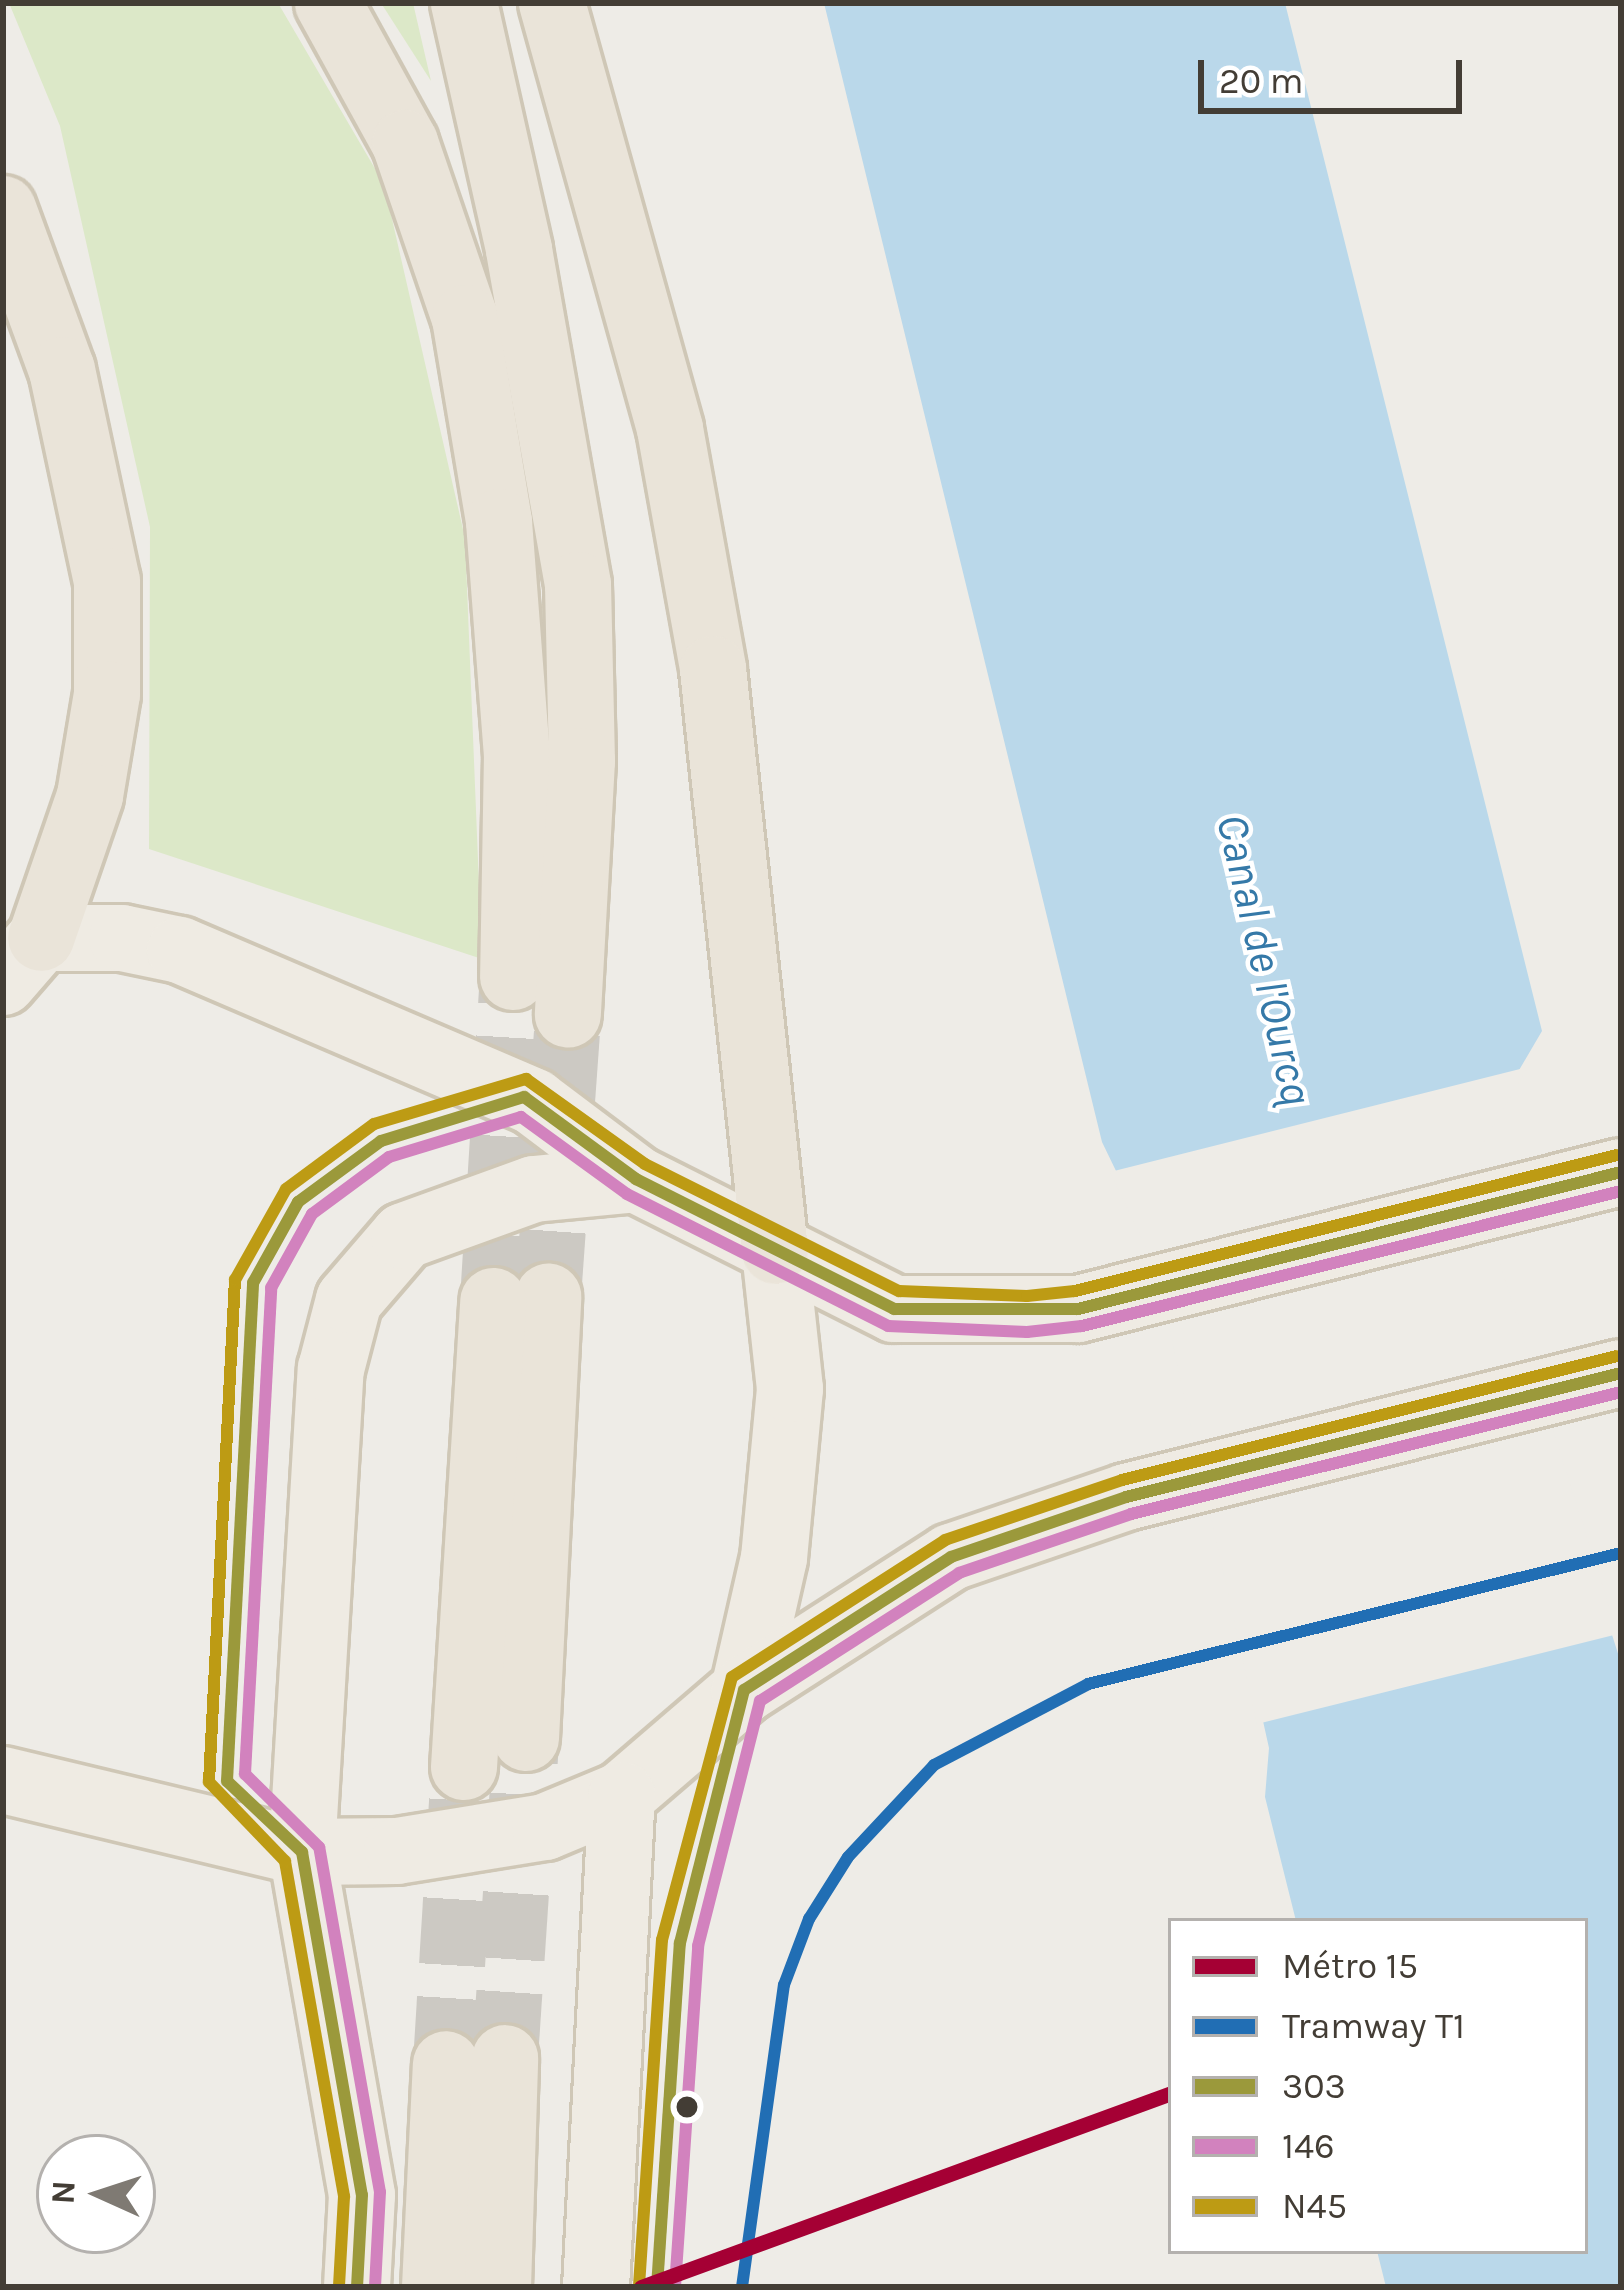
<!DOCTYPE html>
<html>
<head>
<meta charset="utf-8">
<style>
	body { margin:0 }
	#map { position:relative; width:1624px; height:2290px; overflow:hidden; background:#eeece7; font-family:Karla,sans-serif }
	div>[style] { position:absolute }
	.green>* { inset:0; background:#dce8c8 }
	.water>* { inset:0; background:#bad8ea }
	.pier>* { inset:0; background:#eeece7 }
	.highway-tunnel>* { height:66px; margin-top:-33px; transform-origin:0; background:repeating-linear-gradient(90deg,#ccc9c3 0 66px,transparent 0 99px) }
	.roads { filter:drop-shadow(3px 0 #cfc7b6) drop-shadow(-3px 0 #cfc7b6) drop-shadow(0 3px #cfc7b6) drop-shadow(0 -3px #cfc7b6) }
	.major>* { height:66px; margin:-33px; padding:0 33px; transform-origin:33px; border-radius:33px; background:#efebe3 }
	.highway>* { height:66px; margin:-33px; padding:0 33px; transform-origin:33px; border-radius:33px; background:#eae4d9 }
	.bus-1>* { height:12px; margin:-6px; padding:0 6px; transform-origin:6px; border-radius:6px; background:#9b993b }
	.bus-2>* { height:12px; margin:-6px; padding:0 6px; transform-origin:6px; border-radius:6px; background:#d282be }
	.bus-3>* { height:12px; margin:-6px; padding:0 6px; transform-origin:6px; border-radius:6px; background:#bd9b14 }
	.tram-1>* { height:12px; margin:-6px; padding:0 6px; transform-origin:6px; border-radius:6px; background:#216eb4 }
	.metro-1>* { height:15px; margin:-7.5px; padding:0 7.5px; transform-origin:7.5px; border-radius:7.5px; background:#a50034 }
	.dots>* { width:33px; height:33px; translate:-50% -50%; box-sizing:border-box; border:6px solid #fff; border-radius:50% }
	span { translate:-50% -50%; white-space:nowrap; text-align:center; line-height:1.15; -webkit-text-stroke:9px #fff; paint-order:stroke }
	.water-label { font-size:45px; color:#3579a8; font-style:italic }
	.frame { position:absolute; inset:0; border:6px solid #433d35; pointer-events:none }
	.legend { position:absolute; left:1168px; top:1918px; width:420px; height:336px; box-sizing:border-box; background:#fff; border:3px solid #b4b1ae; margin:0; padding:15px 21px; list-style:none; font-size:36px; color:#433d35 }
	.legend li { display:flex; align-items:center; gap:24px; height:60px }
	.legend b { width:60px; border:3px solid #b4b1ae }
	.north { position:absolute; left:36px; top:2134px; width:120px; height:120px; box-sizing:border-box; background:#fff; border:3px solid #b4b1ae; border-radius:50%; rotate:273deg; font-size:33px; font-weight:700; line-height:48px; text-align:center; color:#433d35 }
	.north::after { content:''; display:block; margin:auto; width:42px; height:54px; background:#7f7a73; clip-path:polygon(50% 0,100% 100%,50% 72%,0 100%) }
	.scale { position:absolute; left:1198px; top:60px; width:264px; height:54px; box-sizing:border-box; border:6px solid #433d35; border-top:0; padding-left:15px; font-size:36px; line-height:42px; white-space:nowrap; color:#433d35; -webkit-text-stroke:9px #fff; paint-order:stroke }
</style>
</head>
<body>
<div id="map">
	<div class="green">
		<div style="clip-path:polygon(9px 3px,278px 3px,384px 184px,465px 538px,482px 959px,149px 849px,150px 527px,60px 126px)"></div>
		<div style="clip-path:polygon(381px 3px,413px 3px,431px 81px)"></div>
	</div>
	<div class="water">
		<div style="clip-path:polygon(824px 3px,1285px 3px,1542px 1031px,1463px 1166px,1621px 1663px,1621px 2287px,1386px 2287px,1377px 2251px,1585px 2251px,1585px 1921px,1296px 1921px,1265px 1797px,1269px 1748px,1162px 1266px,1102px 1142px)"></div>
	</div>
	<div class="pier">
		<div style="clip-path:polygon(1528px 1067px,1469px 1167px,1618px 1634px,1257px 1724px,1156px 1268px,1110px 1172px)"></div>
	</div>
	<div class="highway-tunnel">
		<div style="left:548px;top:1297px;width:283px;rotate:-85.9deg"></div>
		<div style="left:493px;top:1301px;width:325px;rotate:-86.5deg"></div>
		<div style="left:505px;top:2058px;width:321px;rotate:-86.2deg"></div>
		<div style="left:446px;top:2064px;width:298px;rotate:-86.5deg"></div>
	</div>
	<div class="roads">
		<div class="major">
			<div style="left:3px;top:982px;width:58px;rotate:-49.2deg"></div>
			<div style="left:41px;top:938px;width:81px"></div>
			<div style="left:122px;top:938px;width:59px;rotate:11.7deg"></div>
			<div style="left:180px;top:950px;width:385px;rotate:23.2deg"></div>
			<div style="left:534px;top:1102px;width:128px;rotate:37deg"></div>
			<div style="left:636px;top:1179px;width:289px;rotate:26.7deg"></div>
			<div style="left:894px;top:1309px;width:184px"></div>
			<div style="left:1078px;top:1309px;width:560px;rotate:-14.16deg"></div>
			<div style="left:744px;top:1690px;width:135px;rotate:-77.2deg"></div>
			<div style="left:774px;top:1558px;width:170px;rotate:-84.6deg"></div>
			<div style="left:790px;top:1389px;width:139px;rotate:-96.2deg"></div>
			<div style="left:3px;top:1780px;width:308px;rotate:13.5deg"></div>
			<div style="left:302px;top:1852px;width:95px;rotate:-0.6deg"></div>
			<div style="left:397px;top:1851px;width:150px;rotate:-9.2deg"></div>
			<div style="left:545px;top:1827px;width:83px;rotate:-22.6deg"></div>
			<div style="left:622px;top:1795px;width:161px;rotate:-40.7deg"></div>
			<div style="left:744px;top:1690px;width:246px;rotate:-32.7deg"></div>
			<div style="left:951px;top:1557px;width:185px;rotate:-18.9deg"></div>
			<div style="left:1126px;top:1497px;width:510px;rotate:-14.06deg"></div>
			<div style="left:357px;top:2287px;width:92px;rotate:-86.9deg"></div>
			<div style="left:362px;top:2195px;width:348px;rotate:-99.9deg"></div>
			<div style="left:302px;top:1852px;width:484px;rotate:-86.6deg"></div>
			<div style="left:331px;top:1369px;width:71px;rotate:-75.4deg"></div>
			<div style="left:349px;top:1300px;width:84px;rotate:-49.3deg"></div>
			<div style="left:404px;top:1236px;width:138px;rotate:-19.9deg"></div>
			<div style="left:534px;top:1189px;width:102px;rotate:-5.6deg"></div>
			<div style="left:596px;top:2287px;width:493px;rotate:-87deg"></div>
		</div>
		<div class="highway">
			<div style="left:328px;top:3px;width:160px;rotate:61.2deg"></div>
			<div style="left:405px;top:143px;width:185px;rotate:71.1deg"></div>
			<div style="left:465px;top:318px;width:207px;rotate:80.5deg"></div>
			<div style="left:499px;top:522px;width:233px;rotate:85.6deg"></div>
			<div style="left:517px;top:754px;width:223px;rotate:91deg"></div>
			<div style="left:464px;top:3px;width:253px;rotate:77.4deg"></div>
			<div style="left:519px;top:250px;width:340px;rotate:80deg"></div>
			<div style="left:578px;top:585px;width:176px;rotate:88.7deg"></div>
			<div style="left:582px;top:761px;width:254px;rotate:93.2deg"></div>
			<div style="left:552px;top:3px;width:442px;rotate:74.5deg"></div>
			<div style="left:670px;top:429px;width:244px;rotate:79.8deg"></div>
			<div style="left:713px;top:669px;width:585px;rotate:83.92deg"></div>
			<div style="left:3px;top:209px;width:171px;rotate:69.9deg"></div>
			<div style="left:62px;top:370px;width:216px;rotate:78deg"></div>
			<div style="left:107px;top:581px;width:113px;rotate:90deg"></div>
			<div style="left:107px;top:694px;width:103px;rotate:99.5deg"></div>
			<div style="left:90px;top:796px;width:150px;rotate:109deg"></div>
			<div style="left:526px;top:1738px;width:442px;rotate:-87.1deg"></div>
			<div style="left:464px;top:1767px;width:467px;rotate:-86.4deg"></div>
			<div style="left:435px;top:2287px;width:223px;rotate:-87.2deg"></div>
			<div style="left:498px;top:2287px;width:229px;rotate:-88.2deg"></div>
		</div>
	</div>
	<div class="bus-1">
		<div style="left:524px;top:1097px;width:139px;rotate:36.2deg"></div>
		<div style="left:636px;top:1179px;width:289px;rotate:26.7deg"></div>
		<div style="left:894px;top:1309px;width:184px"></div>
		<div style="left:1078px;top:1309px;width:560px;rotate:-14.16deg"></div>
		<div style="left:302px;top:1852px;width:103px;rotate:-136.6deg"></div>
		<div style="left:227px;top:1781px;width:499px;rotate:-87deg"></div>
		<div style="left:253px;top:1283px;width:93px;rotate:-60.9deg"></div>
		<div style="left:298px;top:1202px;width:103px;rotate:-36.3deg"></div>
		<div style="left:381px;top:1141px;width:150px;rotate:-17.1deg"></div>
		<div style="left:302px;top:1852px;width:348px;rotate:80.1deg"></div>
		<div style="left:362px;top:2195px;width:92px;rotate:93.1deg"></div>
		<div style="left:657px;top:2287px;width:345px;rotate:-86.2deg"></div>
		<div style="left:680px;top:1943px;width:261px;rotate:-75.8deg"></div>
		<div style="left:744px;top:1690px;width:246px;rotate:-32.7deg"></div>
		<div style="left:951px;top:1557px;width:185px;rotate:-18.9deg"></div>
		<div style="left:1126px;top:1497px;width:510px;rotate:-14.06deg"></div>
	</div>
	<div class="bus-2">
		<div style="left:375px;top:2287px;width:95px;rotate:-87deg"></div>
		<div style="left:380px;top:2192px;width:350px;rotate:-100deg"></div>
		<div style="left:319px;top:1847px;width:104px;rotate:-135.4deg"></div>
		<div style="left:245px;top:1774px;width:487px;rotate:-86.9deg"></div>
		<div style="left:271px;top:1288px;width:85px;rotate:-61deg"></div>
		<div style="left:312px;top:1214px;width:96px;rotate:-36.5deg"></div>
		<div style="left:389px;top:1157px;width:138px;rotate:-16.9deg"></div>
		<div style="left:521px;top:1117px;width:131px;rotate:36deg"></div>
		<div style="left:627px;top:1194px;width:292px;rotate:26.8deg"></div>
		<div style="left:888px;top:1326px;width:139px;rotate:2.5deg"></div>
		<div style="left:1027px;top:1332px;width:55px;rotate:-6.2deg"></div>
		<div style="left:1082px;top:1326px;width:556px;rotate:-14.06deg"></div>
		<div style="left:675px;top:2287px;width:342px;rotate:-86.1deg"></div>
		<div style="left:698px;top:1946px;width:253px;rotate:-75.8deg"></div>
		<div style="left:760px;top:1701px;width:237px;rotate:-32.7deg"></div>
		<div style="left:959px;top:1573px;width:182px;rotate:-18.9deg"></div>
		<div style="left:1131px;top:1514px;width:505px;rotate:-13.98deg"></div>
	</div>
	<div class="bus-3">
		<div style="left:339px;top:2286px;width:90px;rotate:-86.8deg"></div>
		<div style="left:344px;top:2196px;width:340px;rotate:-100deg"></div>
		<div style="left:285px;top:1861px;width:110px;rotate:-133.9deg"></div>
		<div style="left:209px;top:1782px;width:503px;rotate:-87.04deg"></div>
		<div style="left:235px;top:1280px;width:104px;rotate:-60.7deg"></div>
		<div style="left:286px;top:1189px;width:109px;rotate:-36.5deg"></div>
		<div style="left:374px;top:1124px;width:159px;rotate:-16.5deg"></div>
		<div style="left:526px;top:1079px;width:146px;rotate:35.5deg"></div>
		<div style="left:645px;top:1164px;width:284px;rotate:26.6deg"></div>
		<div style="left:899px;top:1291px;width:128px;rotate:2.2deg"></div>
		<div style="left:1027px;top:1296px;width:48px;rotate:-5.9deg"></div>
		<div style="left:1075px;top:1291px;width:559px;rotate:-14.09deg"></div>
		<div style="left:639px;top:2286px;width:347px;rotate:-86.2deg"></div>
		<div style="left:662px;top:1940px;width:272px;rotate:-75.1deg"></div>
		<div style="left:732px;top:1677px;width:253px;rotate:-32.7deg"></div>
		<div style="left:945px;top:1540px;width:187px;rotate:-18.7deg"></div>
		<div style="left:1122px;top:1480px;width:510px;rotate:-14.06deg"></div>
	</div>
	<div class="tram-1">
		<div style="left:742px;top:2287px;width:305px;rotate:-82.1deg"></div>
		<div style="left:784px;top:1985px;width:71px;rotate:-69.3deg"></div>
		<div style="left:809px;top:1919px;width:73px;rotate:-57.8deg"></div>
		<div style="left:848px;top:1857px;width:126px;rotate:-46.9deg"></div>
		<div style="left:934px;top:1765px;width:174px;rotate:-27.7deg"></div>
		<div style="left:1088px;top:1684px;width:549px;rotate:-13.81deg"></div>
	</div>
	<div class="metro-1">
		<div style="left:641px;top:2287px;width:564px;rotate:-20.1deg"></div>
	</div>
	<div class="dots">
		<div style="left:687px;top:2107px;background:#433d35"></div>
	</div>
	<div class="water-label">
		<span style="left:1264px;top:960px;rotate:77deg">Canal de l'Ourcq</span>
	</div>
	<div class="frame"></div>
	<ul class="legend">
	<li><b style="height:15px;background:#a50034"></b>Métro 15</li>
	<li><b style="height:15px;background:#216eb4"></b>Tramway T1</li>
	<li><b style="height:15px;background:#9b993b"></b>303</li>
	<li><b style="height:15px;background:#d282be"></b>146</li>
	<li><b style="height:15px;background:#bd9b14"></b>N45</li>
	</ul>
	<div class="north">N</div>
	<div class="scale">20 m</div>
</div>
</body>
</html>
